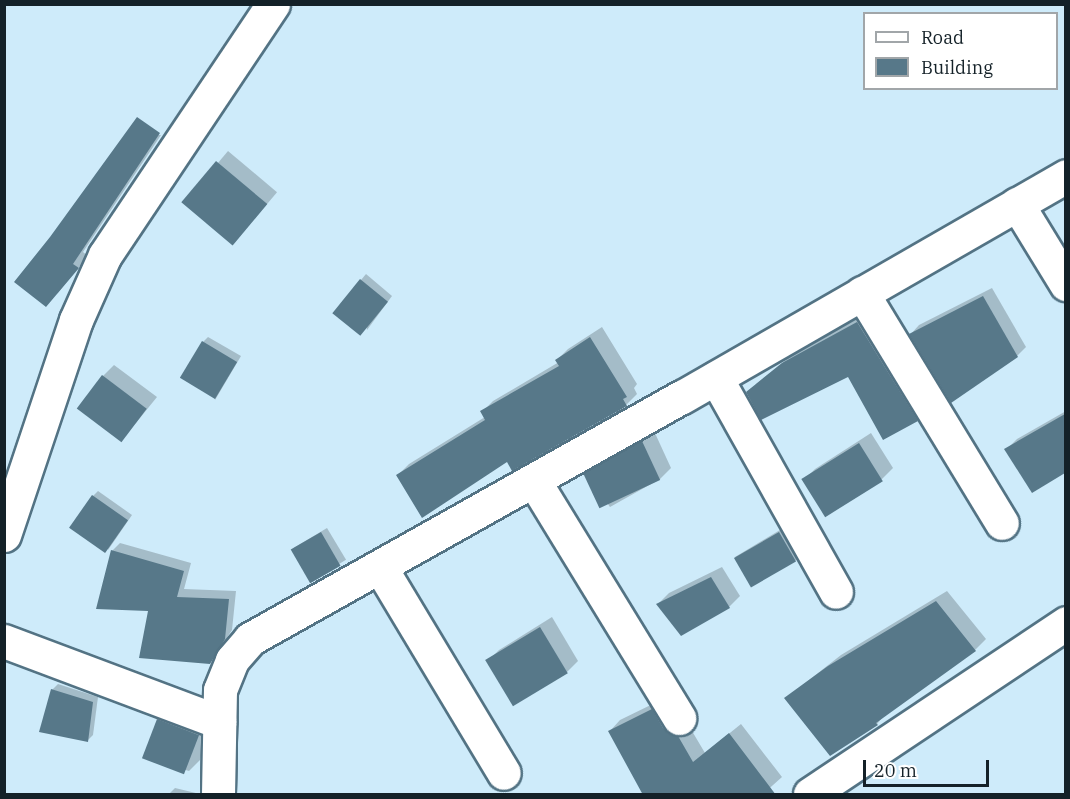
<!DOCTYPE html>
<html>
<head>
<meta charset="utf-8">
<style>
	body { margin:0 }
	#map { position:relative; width:1070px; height:799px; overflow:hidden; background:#ceebfa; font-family:"IBM Plex Serif",serif }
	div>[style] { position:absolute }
	.shadow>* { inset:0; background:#0003; transform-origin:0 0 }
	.building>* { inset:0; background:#577889; transform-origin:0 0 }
	.roads { filter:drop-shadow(2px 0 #537384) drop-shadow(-2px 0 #537384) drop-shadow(0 2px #537384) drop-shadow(0 -2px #537384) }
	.minor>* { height:33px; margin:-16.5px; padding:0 16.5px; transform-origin:16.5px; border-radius:16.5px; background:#fff }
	span { translate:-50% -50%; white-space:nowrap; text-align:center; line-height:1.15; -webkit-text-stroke:4.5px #fff; paint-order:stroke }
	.frame { position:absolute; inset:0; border:6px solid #142128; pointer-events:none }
	.legend { position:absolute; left:863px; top:12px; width:195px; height:78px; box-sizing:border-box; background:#fff; border:2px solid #a1a6a9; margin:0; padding:8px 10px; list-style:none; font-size:18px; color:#142128 }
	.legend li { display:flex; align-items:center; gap:12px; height:30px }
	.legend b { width:30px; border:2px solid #a1a6a9 }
	.scale { position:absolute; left:863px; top:760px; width:126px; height:27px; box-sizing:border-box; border:3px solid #142128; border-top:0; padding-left:8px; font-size:18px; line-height:21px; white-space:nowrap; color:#142128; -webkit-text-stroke:4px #fff; paint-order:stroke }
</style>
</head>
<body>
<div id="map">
	<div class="shadow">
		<div style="clip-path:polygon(128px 135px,161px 135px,83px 252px,88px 256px,57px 294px)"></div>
		<div style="left:228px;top:151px;width:64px;height:67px;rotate:40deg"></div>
		<div style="clip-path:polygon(366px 274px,392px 296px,367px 330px,361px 280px)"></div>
		<div style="clip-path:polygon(992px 288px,1026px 347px,1017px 356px,911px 334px,919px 325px)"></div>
		<div style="clip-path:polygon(866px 314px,925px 412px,917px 420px,849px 375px,756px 384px,792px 355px)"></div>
		<div style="clip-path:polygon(602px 327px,637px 384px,634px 388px,637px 394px,626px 405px,508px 459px,398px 475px,409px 464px,485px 417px,482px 412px,493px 401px,559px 362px,557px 360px,568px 349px)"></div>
		<div style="clip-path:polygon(208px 337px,241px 356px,215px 400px,203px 342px)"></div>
		<div style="clip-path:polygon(114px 365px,157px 397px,122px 440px,103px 376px)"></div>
		<div style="clip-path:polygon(1066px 411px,1066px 471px,1033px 491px,1006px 450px,1017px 439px)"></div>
		<div style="clip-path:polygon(654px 431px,671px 468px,660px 479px,610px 507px,586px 474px,596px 463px)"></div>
		<div style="clip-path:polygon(871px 433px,893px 468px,882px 479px,804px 480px,815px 469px)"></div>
		<div style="clip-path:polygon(98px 491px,132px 515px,108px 550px,93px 496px)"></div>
		<div style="clip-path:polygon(785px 527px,800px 556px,795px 561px,735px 557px)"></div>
		<div style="left:327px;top:528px;width:37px;height:40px;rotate:59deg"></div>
		<div style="clip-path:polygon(120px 543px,191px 563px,184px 589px,236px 591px,232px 630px,210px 663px,149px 609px,112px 551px)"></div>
		<div style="clip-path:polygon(722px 567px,740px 596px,729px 607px,658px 604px,669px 593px)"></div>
		<div style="clip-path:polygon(947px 591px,986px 639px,975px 650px,887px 712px,877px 724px,830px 754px,786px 698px,841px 655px)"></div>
		<div style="clip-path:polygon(552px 617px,578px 661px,567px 672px,488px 661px,499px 650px)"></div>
		<div style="clip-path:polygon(58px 684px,98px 697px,93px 735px,88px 740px,52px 690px)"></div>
		<div style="clip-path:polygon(663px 699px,689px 726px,705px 753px,741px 724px,782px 777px,763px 794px,610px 731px,620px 720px)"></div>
		<div style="clip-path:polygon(169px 708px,209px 724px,200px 760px,189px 771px,148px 759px,158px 719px)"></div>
		<div style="clip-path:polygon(175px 788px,200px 794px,169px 794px)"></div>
	</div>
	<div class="building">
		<div style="clip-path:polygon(137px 117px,160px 133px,73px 264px,79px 268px,46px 307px,14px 282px,50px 237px)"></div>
		<div style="left:216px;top:161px;width:67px;height:54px;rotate:40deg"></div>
		<div style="left:360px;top:279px;width:36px;height:44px;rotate:39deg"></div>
		<div style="clip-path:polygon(983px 296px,1018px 357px,951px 403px,909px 334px)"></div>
		<div style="clip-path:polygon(857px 322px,918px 421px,883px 440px,848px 377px,761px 420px,746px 392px,782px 363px)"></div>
		<div style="clip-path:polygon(590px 337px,627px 397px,623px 399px,627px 406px,512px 471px,507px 462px,422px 518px,396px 475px,485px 420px,480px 411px,559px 366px,555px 360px)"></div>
		<div style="left:202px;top:341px;width:41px;height:43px;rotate:31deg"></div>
		<div style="left:102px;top:375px;width:56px;height:42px;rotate:37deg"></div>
		<div style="clip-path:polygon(1065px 414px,1065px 473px,1032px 493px,1004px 449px)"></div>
		<div style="left:642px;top:441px;width:43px;height:67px;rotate:65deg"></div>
		<div style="left:859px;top:443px;width:45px;height:68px;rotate:58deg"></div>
		<div style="left:92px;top:495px;width:44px;height:40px;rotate:35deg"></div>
		<div style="left:321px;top:532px;width:39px;height:35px;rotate:60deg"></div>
		<div style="left:779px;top:532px;width:34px;height:52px;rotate:60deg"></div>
		<div style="clip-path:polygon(111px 550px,184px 571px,177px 597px,229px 599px,225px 639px,210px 664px,139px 658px,148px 611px,96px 609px)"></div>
		<div style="clip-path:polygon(711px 577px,730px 608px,681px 636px,656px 604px)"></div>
		<div style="clip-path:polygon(936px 601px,976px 651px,876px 723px,878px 725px,830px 756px,784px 698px,828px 666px)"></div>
		<div style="left:540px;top:627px;width:54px;height:64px;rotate:59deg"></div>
		<div style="clip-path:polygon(51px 689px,93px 702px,88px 742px,39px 732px)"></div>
		<div style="clip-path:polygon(652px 709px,663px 728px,678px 736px,693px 762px,729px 733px,776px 795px,643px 795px,608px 731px)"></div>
		<div style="left:157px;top:719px;width:45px;height:42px;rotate:21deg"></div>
	</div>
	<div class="roads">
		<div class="minor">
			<div style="left:1017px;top:204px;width:94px;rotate:58.5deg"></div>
			<div style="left:862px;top:293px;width:269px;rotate:58.7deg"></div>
			<div style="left:716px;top:378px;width:245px;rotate:60.7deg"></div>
			<div style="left:534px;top:481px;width:278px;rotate:58.5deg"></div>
			<div style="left:4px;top:535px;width:227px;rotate:-71.5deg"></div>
			<div style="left:76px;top:320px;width:71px;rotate:-66deg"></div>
			<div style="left:105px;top:255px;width:302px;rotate:-56.2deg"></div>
			<div style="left:380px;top:567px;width:240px;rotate:59deg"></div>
			<div style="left:4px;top:641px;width:230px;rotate:20.6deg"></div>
			<div style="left:218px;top:794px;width:104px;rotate:-88.9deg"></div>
			<div style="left:220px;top:690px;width:32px;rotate:-68deg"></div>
			<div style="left:232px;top:660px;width:28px;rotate:-49deg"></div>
			<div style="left:250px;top:639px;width:495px;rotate:-29.3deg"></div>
			<div style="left:682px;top:397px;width:443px;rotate:-29.9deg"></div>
			<div style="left:810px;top:794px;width:308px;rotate:-33.7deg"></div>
		</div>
	</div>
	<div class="frame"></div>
	<ul class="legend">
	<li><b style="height:8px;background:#fff"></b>Road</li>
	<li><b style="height:16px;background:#577889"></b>Building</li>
	</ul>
	<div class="scale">20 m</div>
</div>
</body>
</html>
